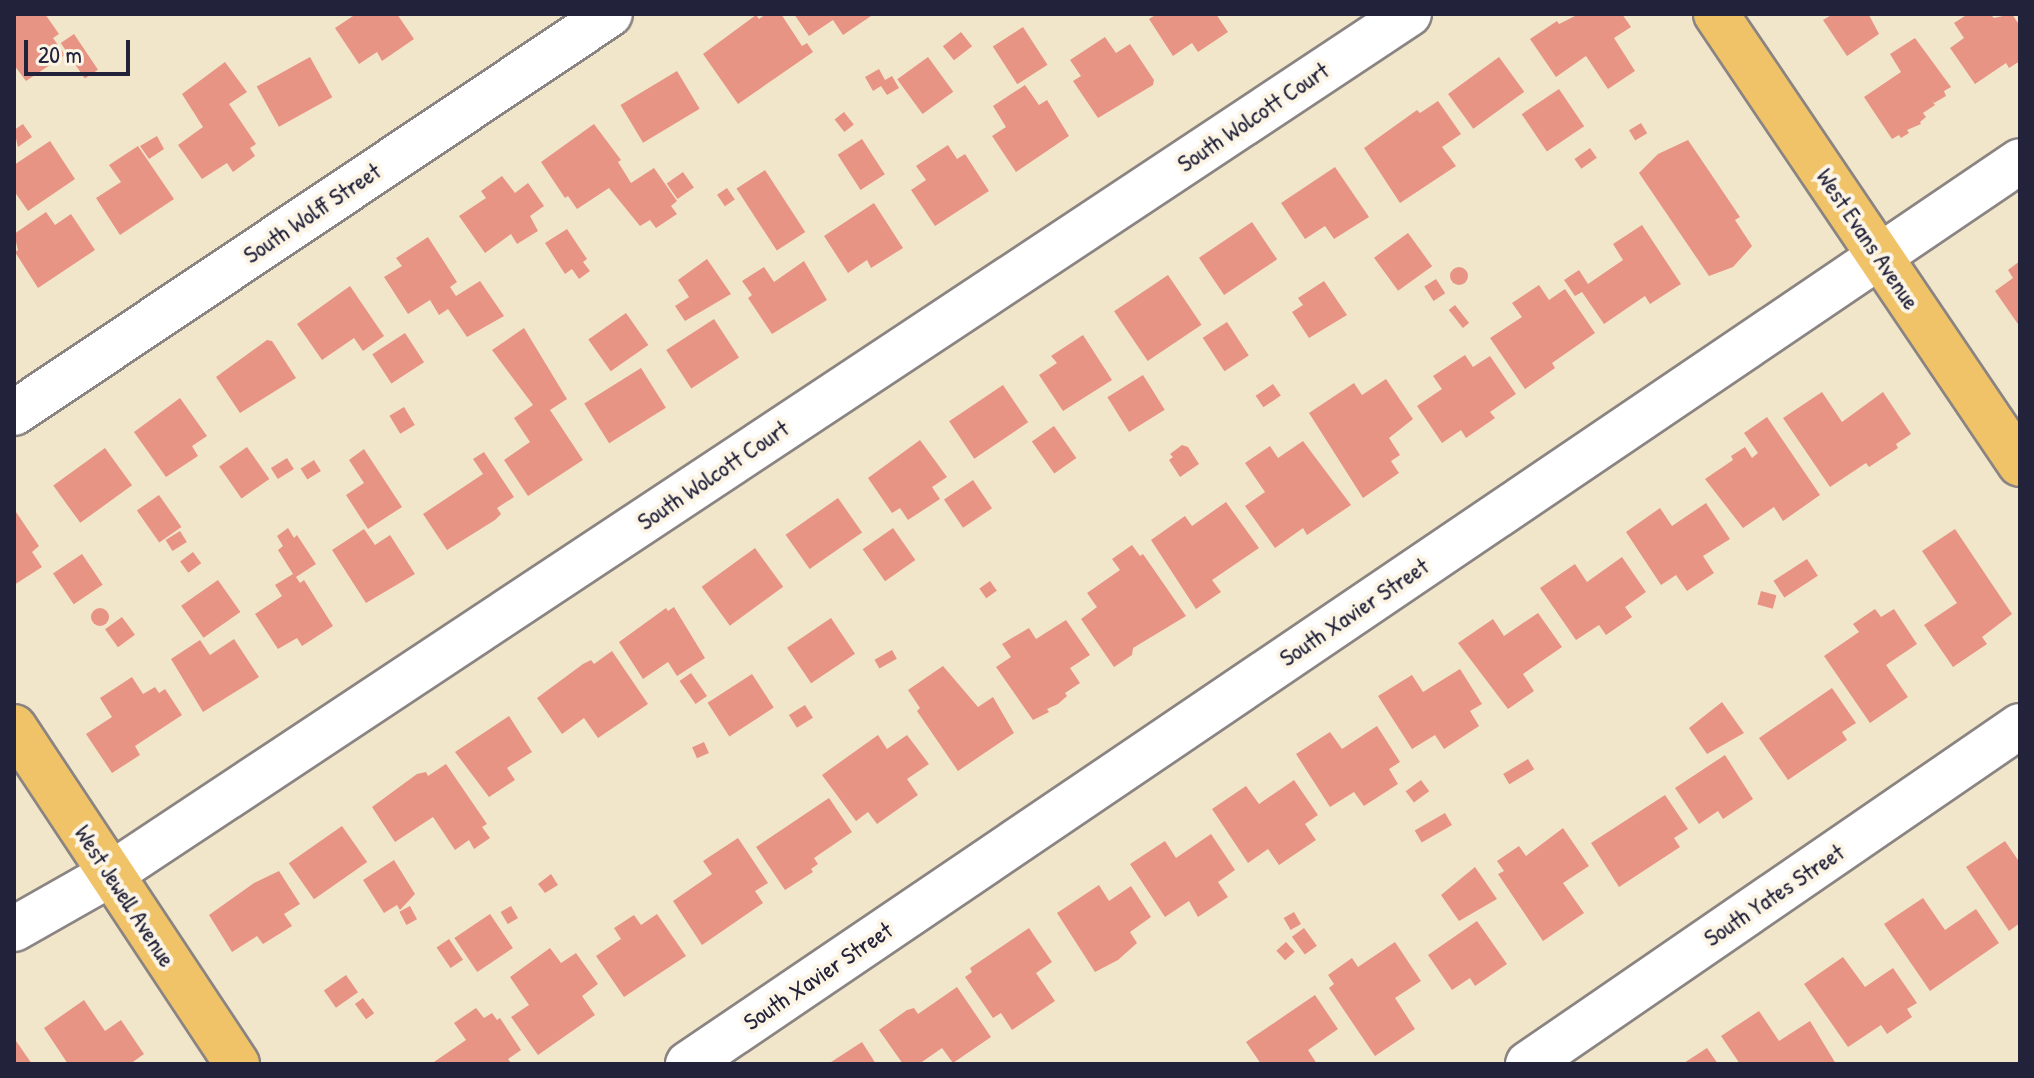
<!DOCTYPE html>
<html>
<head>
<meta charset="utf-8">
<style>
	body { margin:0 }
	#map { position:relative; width:2034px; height:1078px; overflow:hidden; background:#f2e6ca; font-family:"Patrick Hand",sans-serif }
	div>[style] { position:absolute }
	.building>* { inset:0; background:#e79485; transform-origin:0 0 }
	.round { border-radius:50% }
	.roads { filter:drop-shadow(2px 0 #8a8482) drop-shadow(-2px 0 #8a8482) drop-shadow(0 2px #8a8482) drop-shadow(0 -2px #8a8482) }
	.minor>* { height:44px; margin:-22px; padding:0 22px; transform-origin:22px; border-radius:22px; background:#fff }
	.major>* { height:44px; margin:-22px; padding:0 22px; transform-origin:22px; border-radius:22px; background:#f1c369 }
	span { translate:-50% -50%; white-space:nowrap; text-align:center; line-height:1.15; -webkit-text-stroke:8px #fcf5e5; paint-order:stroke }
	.street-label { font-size:24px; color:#22223b }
	.frame { position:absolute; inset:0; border:16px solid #22223b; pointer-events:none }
	.scale { position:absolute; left:24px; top:40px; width:106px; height:36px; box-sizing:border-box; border:4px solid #22223b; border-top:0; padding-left:10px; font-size:24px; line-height:28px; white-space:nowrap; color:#22223b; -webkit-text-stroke:6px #fcf5e5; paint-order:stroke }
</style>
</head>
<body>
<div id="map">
	<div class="building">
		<div style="clip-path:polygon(14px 14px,45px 14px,59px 34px,53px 38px,65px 55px,26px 81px,14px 65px)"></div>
		<div style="clip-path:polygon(356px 14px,397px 14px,414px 39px,382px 61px,377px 52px,359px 64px,335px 28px)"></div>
		<div style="clip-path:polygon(766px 14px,781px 14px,802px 46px,807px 43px,813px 52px,738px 104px,703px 54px,756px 15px,759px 19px)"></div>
		<div style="clip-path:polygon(794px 14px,874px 14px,843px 35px,833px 20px,809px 36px)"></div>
		<div style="clip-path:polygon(1157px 14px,1216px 14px,1228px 32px,1198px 52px,1192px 43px,1173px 56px,1149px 19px)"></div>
		<div style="clip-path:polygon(1579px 14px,1622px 14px,1631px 27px,1614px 38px,1635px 71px,1608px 89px,1586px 56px,1556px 77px,1530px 39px,1557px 21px,1559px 24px)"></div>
		<div style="clip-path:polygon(1833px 14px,1869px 15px,1879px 34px,1847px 56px,1823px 20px)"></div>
		<div style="clip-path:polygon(1968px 14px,1990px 14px,1994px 18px,2012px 14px,2020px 26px,2020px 61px,2009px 68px,2006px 63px,1975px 84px,1950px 48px,1964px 38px,1954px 23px)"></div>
		<div style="left:1023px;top:27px;width:45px;height:36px;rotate:57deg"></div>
		<div style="left:961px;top:32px;width:18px;height:23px;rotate:52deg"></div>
		<div style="left:74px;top:34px;width:43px;height:16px;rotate:56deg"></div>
		<div style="clip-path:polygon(1105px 37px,1116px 53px,1130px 44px,1154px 80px,1153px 85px,1098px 118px,1073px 81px,1081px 76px,1070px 60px)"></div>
		<div style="clip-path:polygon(1915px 38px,1951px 87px,1944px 91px,1946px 96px,1934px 103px,1931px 100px,1935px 105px,1923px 113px,1926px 117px,1920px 122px,1921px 124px,1907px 130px,1909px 133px,1901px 138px,1899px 135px,1892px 139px,1864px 97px,1901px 72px,1890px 54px)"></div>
		<div style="left:310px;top:57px;width:46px;height:61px;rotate:61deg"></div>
		<div style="left:928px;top:57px;width:43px;height:38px;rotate:54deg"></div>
		<div style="left:1499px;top:57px;width:43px;height:63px;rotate:54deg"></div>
		<div style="clip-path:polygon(225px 62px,247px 92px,229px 104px,256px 144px,250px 148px,255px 156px,233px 172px,227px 163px,202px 179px,178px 145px,203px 127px,182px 94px)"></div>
		<div style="clip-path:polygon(879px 69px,885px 80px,892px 76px,899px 88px,887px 95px,881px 86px,873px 91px,865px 77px)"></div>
		<div style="left:677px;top:71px;width:44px;height:66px;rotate:59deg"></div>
		<div style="clip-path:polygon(1025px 85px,1039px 105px,1047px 100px,1069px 136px,1016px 172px,992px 136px,1006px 127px,993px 106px)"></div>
		<div style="left:1559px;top:89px;width:45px;height:45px;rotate:56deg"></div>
		<div style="clip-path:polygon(1438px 101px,1461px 134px,1442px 147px,1456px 166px,1400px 203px,1364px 148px,1417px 110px,1420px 113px)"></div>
		<div style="left:844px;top:112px;width:16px;height:12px;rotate:52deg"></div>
		<div style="left:1641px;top:123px;width:12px;height:14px;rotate:59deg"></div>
		<div style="clip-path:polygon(23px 124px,32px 137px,18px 147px,14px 130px)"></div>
		<div style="clip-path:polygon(594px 124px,621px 160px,618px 162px,631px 183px,654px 168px,677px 201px,671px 206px,677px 214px,656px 228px,650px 220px,640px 226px,609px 188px,577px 209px,568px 196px,565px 198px,541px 162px)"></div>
		<div style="clip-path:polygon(157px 136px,164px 149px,149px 159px,140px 146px)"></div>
		<div style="left:862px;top:139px;width:42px;height:29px;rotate:57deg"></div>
		<div style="clip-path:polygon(1688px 140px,1740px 217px,1735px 220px,1752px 246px,1733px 267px,1709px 276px,1639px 173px,1658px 154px)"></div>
		<div style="clip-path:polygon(50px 141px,75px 179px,28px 211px,14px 191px,14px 165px)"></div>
		<div style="clip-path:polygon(948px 145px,957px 159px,965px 154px,989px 191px,935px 226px,911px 190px,926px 180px,916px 166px)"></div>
		<div style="clip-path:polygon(138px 146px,174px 199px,120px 235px,96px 198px,121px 182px,109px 165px)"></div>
		<div style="left:1590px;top:148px;width:12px;height:19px;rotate:55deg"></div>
		<div style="clip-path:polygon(1335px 167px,1369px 217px,1334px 239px,1325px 226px,1305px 239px,1281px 203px)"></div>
		<div style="left:765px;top:170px;width:74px;height:34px;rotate:57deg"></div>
		<div style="left:683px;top:172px;width:19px;height:20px;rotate:55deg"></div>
		<div style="clip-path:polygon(502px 176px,515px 193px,528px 183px,544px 206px,530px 216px,538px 231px,517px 244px,511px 234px,485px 253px,459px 216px,486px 198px,481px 191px)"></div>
		<div style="left:727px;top:188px;width:14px;height:12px;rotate:56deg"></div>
		<div style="clip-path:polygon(874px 203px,903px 248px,871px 268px,867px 260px,848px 273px,824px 236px)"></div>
		<div style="clip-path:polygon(46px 212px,55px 225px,71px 214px,95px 250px,38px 288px,15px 252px,18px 250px,14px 234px)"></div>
		<div style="left:1252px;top:222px;width:45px;height:64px;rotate:56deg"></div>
		<div style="clip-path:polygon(1642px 225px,1681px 284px,1650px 304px,1645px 296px,1604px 324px,1582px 292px,1575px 296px,1564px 280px,1579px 270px,1588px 284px,1623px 260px,1613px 244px)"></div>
		<div style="clip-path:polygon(567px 229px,587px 259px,583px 262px,590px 271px,579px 279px,572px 269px,565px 274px,545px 243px)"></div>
		<div style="left:1408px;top:233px;width:41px;height:42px;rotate:54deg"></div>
		<div style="clip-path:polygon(428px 237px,457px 282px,450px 287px,456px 296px,480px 281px,504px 316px,467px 337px,448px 309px,439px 315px,430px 300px,408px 314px,384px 277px,402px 266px,396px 258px)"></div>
		<div style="clip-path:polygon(707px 259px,731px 294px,685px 321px,675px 306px,689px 297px,678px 280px)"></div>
		<div style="clip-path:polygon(804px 261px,827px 300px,772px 334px,748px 298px,752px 295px,742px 281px,764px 267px,774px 282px)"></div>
		<div style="clip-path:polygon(2020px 261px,2020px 327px,1995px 291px,2013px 278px,2008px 270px)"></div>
		<div class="round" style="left:1450px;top:267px;width:18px;height:18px"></div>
		<div style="left:1168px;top:275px;width:60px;height:65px;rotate:56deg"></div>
		<div style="left:1436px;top:279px;width:17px;height:14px;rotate:57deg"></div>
		<div style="clip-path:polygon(1324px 281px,1347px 315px,1309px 338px,1292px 312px,1303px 305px,1298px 298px)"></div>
		<div style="clip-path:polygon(1539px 285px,1549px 300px,1565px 289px,1595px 333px,1552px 363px,1555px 368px,1525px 389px,1490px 338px,1522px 317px,1512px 303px)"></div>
		<div style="clip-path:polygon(350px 286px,384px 336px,363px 351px,354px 338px,322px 360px,297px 324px)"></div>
		<div style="left:1455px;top:305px;width:23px;height:8px;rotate:52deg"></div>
		<div style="left:626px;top:313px;width:39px;height:46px;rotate:55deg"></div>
		<div style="left:714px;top:319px;width:46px;height:57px;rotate:57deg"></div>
		<div style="left:1227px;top:322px;width:40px;height:29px;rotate:57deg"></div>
		<div style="clip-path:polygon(524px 328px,567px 399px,550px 410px,583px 460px,528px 496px,504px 460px,530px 442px,514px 418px,533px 405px,492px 350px)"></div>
		<div style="left:405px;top:333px;width:35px;height:39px;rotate:57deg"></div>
		<div style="clip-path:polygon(1083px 335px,1112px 380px,1063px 411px,1039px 375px,1057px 363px,1051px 356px)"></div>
		<div style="clip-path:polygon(267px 340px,272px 341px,296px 378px,240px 413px,216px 377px)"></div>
		<div style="clip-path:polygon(1465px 355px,1473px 367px,1490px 356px,1516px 394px,1490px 412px,1495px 418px,1466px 438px,1461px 430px,1442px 443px,1417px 406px,1442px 389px,1433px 376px)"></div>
		<div style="left:641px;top:368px;width:47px;height:67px;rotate:58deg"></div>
		<div style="left:1143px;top:375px;width:41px;height:42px;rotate:58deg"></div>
		<div style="clip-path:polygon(1386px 379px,1413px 419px,1389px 438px,1400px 455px,1391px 461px,1399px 473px,1363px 498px,1309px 413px,1354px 383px,1362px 395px)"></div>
		<div style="left:1273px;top:384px;width:14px;height:21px;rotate:56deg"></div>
		<div style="left:1003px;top:385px;width:45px;height:65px;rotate:56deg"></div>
		<div style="clip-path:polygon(1822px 392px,1842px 422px,1883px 392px,1911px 434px,1896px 444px,1898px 448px,1869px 467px,1866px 463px,1830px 487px,1783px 418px)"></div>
		<div style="clip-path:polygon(180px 398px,207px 436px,192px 446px,198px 456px,166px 477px,134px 432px)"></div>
		<div style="left:404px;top:407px;width:21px;height:17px;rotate:59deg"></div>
		<div style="clip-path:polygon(1767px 417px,1820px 495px,1783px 521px,1774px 507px,1743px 528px,1705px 479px,1733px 460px,1731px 456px,1745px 447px,1752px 458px,1758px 453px,1744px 433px)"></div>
		<div style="left:1054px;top:426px;width:39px;height:27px;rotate:55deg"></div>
		<div style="clip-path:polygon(920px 440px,947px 477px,932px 487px,940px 499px,908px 520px,900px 508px,892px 513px,868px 478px)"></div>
		<div style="clip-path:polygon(1303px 441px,1351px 505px,1307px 535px,1303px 528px,1275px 548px,1245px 506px,1265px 492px,1245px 463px,1270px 446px,1278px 458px)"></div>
		<div style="clip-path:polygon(1182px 445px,1188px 447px,1199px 464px,1180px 477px,1169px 460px,1173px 457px,1170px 454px)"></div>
		<div style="left:247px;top:447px;width:39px;height:34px;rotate:55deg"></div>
		<div style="left:105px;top:448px;width:46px;height:64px;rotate:54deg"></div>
		<div style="clip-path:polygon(364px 449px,402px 507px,368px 529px,346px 495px,364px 483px,349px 460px)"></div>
		<div style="clip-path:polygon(484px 452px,514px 497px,497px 508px,501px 514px,495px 520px,447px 550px,423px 514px,483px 474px,473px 459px)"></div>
		<div style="left:287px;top:458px;width:13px;height:19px;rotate:58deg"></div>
		<div style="left:314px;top:460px;width:13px;height:16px;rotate:58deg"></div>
		<div style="left:973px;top:480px;width:34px;height:35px;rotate:56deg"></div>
		<div style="left:159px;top:495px;width:39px;height:27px;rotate:55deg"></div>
		<div style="left:838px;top:498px;width:42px;height:64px;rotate:55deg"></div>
		<div style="clip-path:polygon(1226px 502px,1259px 548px,1212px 580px,1221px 592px,1196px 609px,1151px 540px,1185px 516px,1192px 526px)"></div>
		<div style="clip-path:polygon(1706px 503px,1730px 539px,1703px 556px,1714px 573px,1687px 591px,1676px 575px,1661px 585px,1626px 532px,1660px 508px,1672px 526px)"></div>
		<div style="clip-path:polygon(14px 509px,39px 546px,32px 552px,42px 567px,14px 585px)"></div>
		<div style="clip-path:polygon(288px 528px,294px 538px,297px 535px,316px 564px,296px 577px,300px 583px,304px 580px,333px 626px,302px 646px,297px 638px,278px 649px,255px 614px,282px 596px,275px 585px,293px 574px,278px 550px,283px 546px,277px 536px)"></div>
		<div style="left:893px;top:528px;width:39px;height:37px;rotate:55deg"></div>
		<div style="clip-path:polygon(364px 529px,375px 545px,390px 535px,415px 574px,366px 603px,332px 550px)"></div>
		<div style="clip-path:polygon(1955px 529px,2012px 614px,1982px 637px,1987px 644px,1953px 667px,1924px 625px,1957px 603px,1922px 551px)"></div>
		<div style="left:180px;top:531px;width:13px;height:17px;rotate:58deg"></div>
		<div style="clip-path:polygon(1132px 545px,1140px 556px,1143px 554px,1186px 616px,1133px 648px,1132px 655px,1114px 667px,1081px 619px,1097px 607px,1087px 593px,1120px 570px,1112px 559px)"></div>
		<div style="left:755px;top:548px;width:48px;height:66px;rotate:54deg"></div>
		<div style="left:193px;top:552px;width:14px;height:16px;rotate:54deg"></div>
		<div style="left:82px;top:554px;width:37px;height:35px;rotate:56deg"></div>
		<div style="clip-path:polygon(1622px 557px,1646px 592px,1625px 607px,1632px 617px,1606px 635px,1599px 625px,1576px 640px,1540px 588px,1575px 564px,1587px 582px)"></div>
		<div style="left:1807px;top:559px;width:20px;height:40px;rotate:57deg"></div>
		<div style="left:218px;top:580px;width:39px;height:45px;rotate:55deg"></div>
		<div style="left:990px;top:581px;width:12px;height:13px;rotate:55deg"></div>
		<div style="left:1761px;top:591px;width:16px;height:14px;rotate:15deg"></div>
		<div style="clip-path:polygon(674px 607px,705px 658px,677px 676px,668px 662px,643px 679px,619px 642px,666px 608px,668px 611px)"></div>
		<div class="round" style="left:91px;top:608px;width:18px;height:18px"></div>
		<div style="clip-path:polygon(1875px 609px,1881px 617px,1894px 609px,1917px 644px,1886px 665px,1908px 697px,1870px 723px,1824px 656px,1859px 632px,1853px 624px)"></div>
		<div style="clip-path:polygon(1538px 613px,1562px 647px,1523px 674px,1534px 691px,1508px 709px,1458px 643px,1493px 619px,1504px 636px)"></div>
		<div style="left:122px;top:617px;width:22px;height:21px;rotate:54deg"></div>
		<div style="left:831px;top:618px;width:43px;height:53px;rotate:56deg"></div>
		<div style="clip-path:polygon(1066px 620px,1090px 655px,1070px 668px,1080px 683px,1065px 693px,1067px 696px,1058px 704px,1047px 709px,1049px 712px,1033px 720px,996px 667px,1011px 657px,1002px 644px,1029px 628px,1036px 639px)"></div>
		<div style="clip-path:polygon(234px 639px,259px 677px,203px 712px,171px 659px,200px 640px,210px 655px)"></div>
		<div style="left:892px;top:650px;width:10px;height:20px;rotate:61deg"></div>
		<div style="clip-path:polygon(612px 651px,648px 704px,598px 738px,584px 718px,562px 734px,537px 698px,583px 664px,591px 660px,594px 664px)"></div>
		<div style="clip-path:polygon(943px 666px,978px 707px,993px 697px,1014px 733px,958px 771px,917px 711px,920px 708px,908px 690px)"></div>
		<div style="clip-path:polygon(1460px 669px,1482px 704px,1470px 711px,1479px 726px,1444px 749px,1435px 735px,1412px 749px,1378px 696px,1412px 675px,1423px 692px)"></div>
		<div style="left:691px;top:673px;width:28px;height:14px;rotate:55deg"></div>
		<div style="left:752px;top:674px;width:40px;height:53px;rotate:57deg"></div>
		<div style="clip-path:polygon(132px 677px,143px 694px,155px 687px,159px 693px,165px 689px,182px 715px,135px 746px,140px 755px,112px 773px,86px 734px,112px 717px,100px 698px)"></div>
		<div style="clip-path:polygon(1832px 688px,1856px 723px,1842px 732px,1847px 740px,1788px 780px,1759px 738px)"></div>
		<div style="clip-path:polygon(1722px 702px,1744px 733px,1707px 754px,1689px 728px)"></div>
		<div style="left:805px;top:705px;width:15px;height:19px;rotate:58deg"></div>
		<div style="clip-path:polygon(509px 716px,532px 752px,507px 768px,515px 780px,489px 797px,455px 752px)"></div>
		<div style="clip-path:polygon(1377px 726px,1400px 762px,1389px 769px,1398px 784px,1364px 806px,1354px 792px,1330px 807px,1296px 754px,1330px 732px,1342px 749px)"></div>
		<div style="clip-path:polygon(878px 735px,887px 749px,907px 735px,929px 764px,907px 779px,918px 795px,877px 824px,868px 812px,856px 821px,822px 775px)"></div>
		<div style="left:704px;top:742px;width:12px;height:13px;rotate:66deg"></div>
		<div style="clip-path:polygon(1725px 755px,1753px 799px,1723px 819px,1718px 811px,1699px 824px,1675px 788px)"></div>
		<div style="left:1528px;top:759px;width:12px;height:29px;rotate:59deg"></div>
		<div style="clip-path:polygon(446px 764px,487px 824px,482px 827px,490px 838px,474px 849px,469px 840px,455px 850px,433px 817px,395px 842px,372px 807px,417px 774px,426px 772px,428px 776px)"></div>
		<div style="clip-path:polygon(1294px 780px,1318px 815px,1305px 824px,1316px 840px,1279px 865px,1268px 849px,1248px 863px,1212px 809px,1246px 786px,1259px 804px)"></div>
		<div style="left:1421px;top:780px;width:14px;height:19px;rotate:54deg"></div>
		<div style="clip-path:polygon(1665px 795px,1688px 829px,1674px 838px,1680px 847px,1619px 887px,1591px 843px)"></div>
		<div style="clip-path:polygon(829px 798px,852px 832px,814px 858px,818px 864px,811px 869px,813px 872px,785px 890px,756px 847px)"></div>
		<div style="left:1445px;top:813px;width:14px;height:35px;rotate:60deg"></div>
		<div style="left:342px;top:826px;width:44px;height:65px;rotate:55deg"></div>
		<div style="clip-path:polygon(1563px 828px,1589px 866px,1563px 883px,1584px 913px,1543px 941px,1498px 874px,1504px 871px,1497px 861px,1519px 846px,1526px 856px)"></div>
		<div style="clip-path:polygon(1211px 834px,1235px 870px,1218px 882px,1228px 897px,1198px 917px,1189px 901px,1165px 917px,1130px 864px,1165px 841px,1176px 858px)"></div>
		<div style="clip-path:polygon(738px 838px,768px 883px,755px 891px,763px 903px,702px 945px,673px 901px,712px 874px,703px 861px)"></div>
		<div style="clip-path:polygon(2005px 841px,2020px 863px,2020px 923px,2009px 931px,1966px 867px)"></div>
		<div style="clip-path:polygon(394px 860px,415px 894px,400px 910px,397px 905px,384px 913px,363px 880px)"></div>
		<div style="clip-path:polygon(1475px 867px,1497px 899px,1459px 921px,1441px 895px)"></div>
		<div style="clip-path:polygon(279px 871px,300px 904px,284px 914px,292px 926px,263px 944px,257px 936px,232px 952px,209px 915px,254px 883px)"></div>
		<div style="clip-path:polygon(551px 874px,558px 885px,545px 893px,538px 884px)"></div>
		<div style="clip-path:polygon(1099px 885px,1109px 901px,1131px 886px,1151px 917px,1130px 932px,1137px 943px,1118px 960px,1095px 972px,1057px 913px)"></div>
		<div style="clip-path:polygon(1923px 898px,1945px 930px,1976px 909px,1999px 943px,1930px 991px,1884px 924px)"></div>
		<div style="left:410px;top:906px;width:15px;height:12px;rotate:62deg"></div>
		<div style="left:511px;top:906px;width:14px;height:12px;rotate:60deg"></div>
		<div style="left:1294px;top:912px;width:14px;height:12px;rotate:60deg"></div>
		<div style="left:490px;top:914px;width:41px;height:43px;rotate:56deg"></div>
		<div style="clip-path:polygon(657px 914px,686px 956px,624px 997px,596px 956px,621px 939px,614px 928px,634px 915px,641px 925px)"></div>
		<div style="clip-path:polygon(1477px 921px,1507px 964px,1475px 986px,1470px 978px,1452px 990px,1428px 955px)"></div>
		<div style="clip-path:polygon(1029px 928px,1052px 962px,1036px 973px,1055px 1001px,1012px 1030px,1001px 1013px,993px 1018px,965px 977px,972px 972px,970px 968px)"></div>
		<div style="left:1304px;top:928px;width:22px;height:15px;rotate:54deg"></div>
		<div style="left:449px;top:939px;width:25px;height:15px;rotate:56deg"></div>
		<div style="left:1286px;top:942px;width:13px;height:13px;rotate:48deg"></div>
		<div style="clip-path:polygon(1395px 942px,1421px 981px,1395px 998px,1415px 1029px,1375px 1056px,1329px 988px,1334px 984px,1328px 975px,1352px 958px,1358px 967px)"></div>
		<div style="clip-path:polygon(550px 948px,561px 963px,576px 953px,598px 984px,582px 996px,595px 1015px,538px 1055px,511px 1017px,529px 1005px,510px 977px)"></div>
		<div style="clip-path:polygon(1843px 957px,1865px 987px,1893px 968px,1917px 1003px,1907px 1009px,1912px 1017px,1887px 1034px,1881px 1025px,1848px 1047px,1804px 984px)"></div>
		<div style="left:346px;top:975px;width:21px;height:27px;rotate:55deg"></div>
		<div style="clip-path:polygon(957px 987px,991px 1037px,953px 1063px,942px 1048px,919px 1064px,903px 1064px,879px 1030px,907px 1010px,914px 1008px,918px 1014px)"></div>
		<div style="clip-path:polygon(1315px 995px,1338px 1029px,1308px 1050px,1317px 1064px,1261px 1064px,1246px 1042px)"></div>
		<div style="left:363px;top:998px;width:19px;height:10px;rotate:54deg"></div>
		<div style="clip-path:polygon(84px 1000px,105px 1031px,121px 1020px,144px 1054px,130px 1064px,68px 1064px,44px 1028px)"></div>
		<div style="clip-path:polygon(476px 1008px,484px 1018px,492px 1013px,497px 1020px,500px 1018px,521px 1050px,508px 1059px,512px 1064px,431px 1064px,466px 1040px,454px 1023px)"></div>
		<div style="clip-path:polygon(1759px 1011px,1779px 1041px,1810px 1021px,1836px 1064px,1740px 1064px,1721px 1036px)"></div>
		<div style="clip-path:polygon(14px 1038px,32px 1064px,14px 1064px)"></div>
		<div style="clip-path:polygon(862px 1042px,876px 1064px,828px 1064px)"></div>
		<div style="clip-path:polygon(1707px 1048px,1718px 1064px,1683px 1064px,1687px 1061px)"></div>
	</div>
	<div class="roads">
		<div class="minor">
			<div style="left:14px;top:413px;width:717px;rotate:-33.8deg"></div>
			<div style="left:14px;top:929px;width:112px;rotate:-29.6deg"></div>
			<div style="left:111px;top:874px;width:1557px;rotate:-33.53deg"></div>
			<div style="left:688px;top:1064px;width:1609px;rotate:-34.13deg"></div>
			<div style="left:1528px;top:1064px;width:597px;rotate:-34.49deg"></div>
		</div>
		<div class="major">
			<div style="left:1716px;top:14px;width:543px;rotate:55.96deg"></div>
			<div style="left:14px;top:727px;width:404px;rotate:56.5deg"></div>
		</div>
	</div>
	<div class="street-label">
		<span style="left:1253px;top:117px;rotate:-34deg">South Wolcott Court</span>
		<span style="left:312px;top:213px;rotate:-34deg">South Wolff Street</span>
		<span style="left:1868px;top:239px;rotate:56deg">West Evans Avenue</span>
		<span style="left:713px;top:475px;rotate:-34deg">South Wolcott Court</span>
		<span style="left:1354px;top:612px;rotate:-34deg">South Xavier Street</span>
		<span style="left:1774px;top:895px;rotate:-34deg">South Yates Street</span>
		<span style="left:125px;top:896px;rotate:57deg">West Jewell Avenue</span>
		<span style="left:818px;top:976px;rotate:-34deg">South Xavier Street</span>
	</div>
	<div class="frame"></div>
	<div class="scale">20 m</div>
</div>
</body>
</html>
